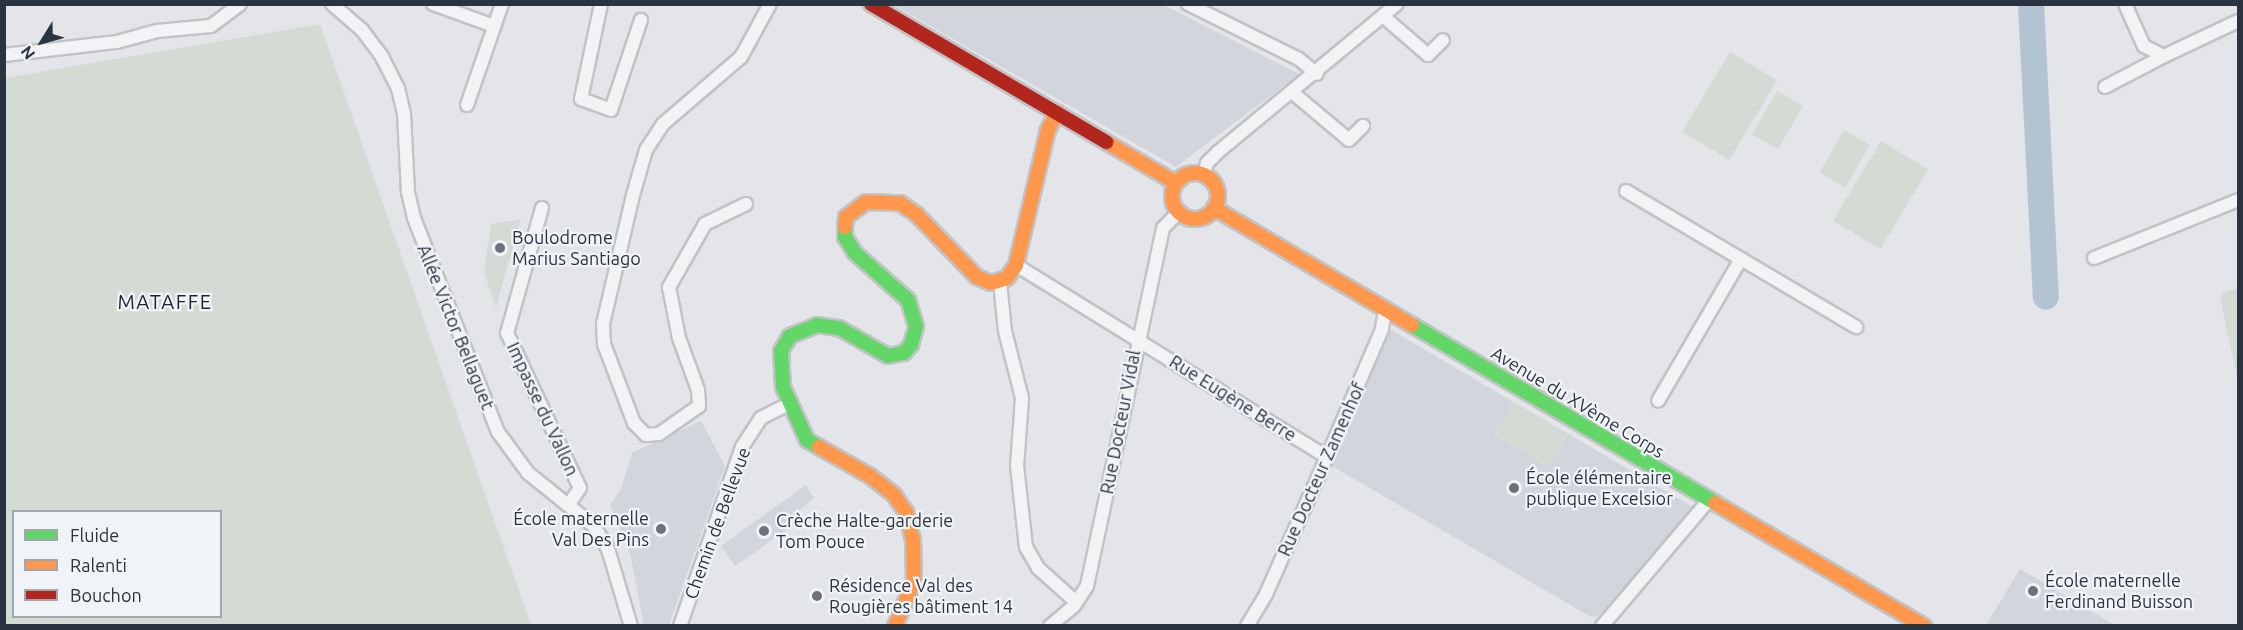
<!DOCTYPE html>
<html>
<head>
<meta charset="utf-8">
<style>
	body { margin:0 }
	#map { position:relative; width:2243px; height:630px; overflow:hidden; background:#e3e5e8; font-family:Ubuntu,sans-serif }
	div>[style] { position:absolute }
	.built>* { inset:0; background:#d2d5db }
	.green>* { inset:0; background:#d4dbd4; transform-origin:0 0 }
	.river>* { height:26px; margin:-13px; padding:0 13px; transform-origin:13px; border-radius:13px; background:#b3c3d2 }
	.roads { filter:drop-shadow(2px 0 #c1c3c6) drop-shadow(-2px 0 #c1c3c6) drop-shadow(0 2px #c1c3c6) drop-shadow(0 -2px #c1c3c6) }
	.street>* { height:12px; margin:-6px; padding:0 6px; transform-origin:6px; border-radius:6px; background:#f2f3f5 }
	.fast>* { height:14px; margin:-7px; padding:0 7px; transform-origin:7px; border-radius:7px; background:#63d668 }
	.slow>* { height:14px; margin:-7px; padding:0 7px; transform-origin:7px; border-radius:7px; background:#ff974d }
	.slow>.ring { margin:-7px; padding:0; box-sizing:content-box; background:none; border:14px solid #ff974d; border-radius:50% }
	.jam>* { height:14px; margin:-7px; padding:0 7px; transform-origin:7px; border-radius:7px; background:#b3261e }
	.dots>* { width:16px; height:16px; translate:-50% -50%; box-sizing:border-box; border:3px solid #f1f4f7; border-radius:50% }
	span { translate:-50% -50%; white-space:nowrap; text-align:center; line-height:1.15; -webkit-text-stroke:4.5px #f1f4f7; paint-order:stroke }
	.poi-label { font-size:18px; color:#2a3441 }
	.left { translate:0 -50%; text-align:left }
	.right { translate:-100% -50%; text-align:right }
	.street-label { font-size:18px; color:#2a3441 }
	.neighbourhood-label { font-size:20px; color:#1c2532; letter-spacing:1.5px }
	.frame { position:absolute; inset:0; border:6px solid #2a3441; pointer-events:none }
	.legend { position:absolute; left:12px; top:510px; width:210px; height:108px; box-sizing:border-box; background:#f1f4f7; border:2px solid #a1a7ae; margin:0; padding:8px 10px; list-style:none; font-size:18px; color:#2a3441 }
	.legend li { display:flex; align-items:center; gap:12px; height:30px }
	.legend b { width:30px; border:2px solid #a1a7ae }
	.north { position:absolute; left:12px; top:12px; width:60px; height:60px; -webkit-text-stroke:4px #f1f4f7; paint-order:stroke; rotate:233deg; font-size:16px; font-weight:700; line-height:24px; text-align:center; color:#2a3441 }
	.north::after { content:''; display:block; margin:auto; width:21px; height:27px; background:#2a3441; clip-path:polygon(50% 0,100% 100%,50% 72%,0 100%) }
</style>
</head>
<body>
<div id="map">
	<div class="built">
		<div style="clip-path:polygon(894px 5px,1164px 5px,1299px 74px,1176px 167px)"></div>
		<div style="clip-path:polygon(1391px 330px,1696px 509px,1647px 570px,1639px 567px,1640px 578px,1603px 616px,1591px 617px,1332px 466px)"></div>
		<div style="clip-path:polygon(701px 421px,725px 466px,669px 625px,644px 625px,630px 553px,610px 505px,621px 489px,632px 453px)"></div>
		<div style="clip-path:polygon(806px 485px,814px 498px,790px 518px,795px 524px,735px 566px,721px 546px)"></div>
		<div style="clip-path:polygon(2020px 569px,2115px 625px,1986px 625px)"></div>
	</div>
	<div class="green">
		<div style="clip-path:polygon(evenodd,320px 24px,531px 625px,5px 625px,5px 78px,320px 24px,14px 512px,220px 512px,220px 616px,14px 616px,14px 512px)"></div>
		<div style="left:1730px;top:52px;width:55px;height:93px;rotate:31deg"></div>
		<div style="left:1777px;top:91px;width:30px;height:50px;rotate:30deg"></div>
		<div style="left:1844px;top:130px;width:30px;height:49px;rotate:30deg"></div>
		<div style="left:1881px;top:141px;width:55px;height:93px;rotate:31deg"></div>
		<div style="clip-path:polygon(521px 219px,504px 278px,496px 308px,484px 272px,491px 224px)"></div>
		<div style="clip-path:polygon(2238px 288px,2238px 380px,2220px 298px,2222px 293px)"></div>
		<div style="left:1513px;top:402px;width:64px;height:39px;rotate:30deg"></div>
	</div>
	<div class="river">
		<div style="left:2031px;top:4px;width:293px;rotate:87.1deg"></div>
	</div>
	<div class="roads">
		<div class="street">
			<div style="left:332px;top:4px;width:40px;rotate:41deg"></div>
			<div style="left:362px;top:30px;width:34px;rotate:53deg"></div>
			<div style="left:382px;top:57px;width:35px;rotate:63deg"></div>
			<div style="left:398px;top:88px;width:27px;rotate:77deg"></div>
			<div style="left:404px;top:114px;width:78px;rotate:87.1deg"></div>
			<div style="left:408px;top:192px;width:27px;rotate:77deg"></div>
			<div style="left:414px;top:218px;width:230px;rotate:68.6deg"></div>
			<div style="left:498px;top:432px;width:51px;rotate:53.8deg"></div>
			<div style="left:528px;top:473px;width:85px;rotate:38.8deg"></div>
			<div style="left:594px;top:526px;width:27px;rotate:59deg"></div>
			<div style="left:608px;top:549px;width:80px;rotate:73.4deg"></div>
			<div style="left:433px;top:4px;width:65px;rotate:19.8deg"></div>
			<div style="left:601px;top:4px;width:97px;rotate:101.9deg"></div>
			<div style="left:581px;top:99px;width:32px;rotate:20deg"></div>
			<div style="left:611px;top:110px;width:95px;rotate:-71.6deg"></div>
			<div style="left:1188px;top:4px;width:124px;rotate:26.4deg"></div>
			<div style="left:1299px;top:59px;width:23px;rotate:40deg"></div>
			<div style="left:2125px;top:4px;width:46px;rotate:65.7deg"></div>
			<div style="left:2144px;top:46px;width:22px;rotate:27deg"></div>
			<div style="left:2164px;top:56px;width:82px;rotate:-25.3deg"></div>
			<div style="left:1384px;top:17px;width:58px;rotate:40.8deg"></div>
			<div style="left:1428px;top:55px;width:21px;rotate:-45deg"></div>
			<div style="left:4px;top:55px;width:114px;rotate:-6.6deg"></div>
			<div style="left:117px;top:42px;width:41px;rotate:-15.4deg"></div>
			<div style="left:157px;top:31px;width:54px;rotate:-5.3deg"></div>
			<div style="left:211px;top:26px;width:36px;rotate:-37deg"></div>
			<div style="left:2105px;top:87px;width:67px;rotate:-27.7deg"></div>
			<div style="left:1293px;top:93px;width:73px;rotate:40deg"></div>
			<div style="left:1349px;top:140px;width:20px;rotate:-45deg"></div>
			<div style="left:467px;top:105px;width:107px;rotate:-70.9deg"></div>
			<div style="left:1204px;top:174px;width:11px;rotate:-75deg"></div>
			<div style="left:1207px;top:163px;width:16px;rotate:-45deg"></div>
			<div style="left:1218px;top:152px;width:232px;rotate:-39.6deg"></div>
			<div style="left:1626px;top:191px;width:134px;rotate:30.6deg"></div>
			<div style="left:1741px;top:259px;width:164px;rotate:120.3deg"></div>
			<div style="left:746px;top:204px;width:46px;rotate:154deg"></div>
			<div style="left:705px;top:224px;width:73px;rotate:119.7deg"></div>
			<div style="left:669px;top:287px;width:52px;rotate:78.9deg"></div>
			<div style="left:679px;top:338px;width:55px;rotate:69.9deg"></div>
			<div style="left:698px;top:390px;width:16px;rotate:86deg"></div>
			<div style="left:699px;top:406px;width:49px;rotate:145deg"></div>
			<div style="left:659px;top:434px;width:13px;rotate:176deg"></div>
			<div style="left:646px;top:435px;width:17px;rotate:-135deg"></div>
			<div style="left:634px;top:423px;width:85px;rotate:-110.8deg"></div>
			<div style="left:604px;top:344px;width:20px;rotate:-93deg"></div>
			<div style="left:603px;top:324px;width:132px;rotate:-76.9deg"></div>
			<div style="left:633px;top:195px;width:47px;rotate:-73.9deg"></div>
			<div style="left:646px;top:150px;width:31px;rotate:-57deg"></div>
			<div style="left:663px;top:124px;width:103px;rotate:-40.7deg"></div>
			<div style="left:741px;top:57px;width:60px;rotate:-61.3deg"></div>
			<div style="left:542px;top:208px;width:130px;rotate:105.6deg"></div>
			<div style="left:507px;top:333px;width:171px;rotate:64.8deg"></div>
			<div style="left:580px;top:488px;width:18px;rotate:124deg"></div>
			<div style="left:2094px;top:258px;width:155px;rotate:-21.9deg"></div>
			<div style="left:1741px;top:259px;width:134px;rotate:30.6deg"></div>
			<div style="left:1016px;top:265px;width:365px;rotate:31.7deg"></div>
			<div style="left:1000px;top:282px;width:49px;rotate:84.2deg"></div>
			<div style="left:1005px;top:331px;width:69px;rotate:75.8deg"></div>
			<div style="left:1022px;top:398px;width:68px;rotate:94.2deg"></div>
			<div style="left:1017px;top:466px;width:81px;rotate:83.7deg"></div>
			<div style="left:1026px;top:547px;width:24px;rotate:60deg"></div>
			<div style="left:1038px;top:568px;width:51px;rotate:41.8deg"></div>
			<div style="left:680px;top:626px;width:189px;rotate:-70.9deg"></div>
			<div style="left:742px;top:447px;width:35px;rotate:-57deg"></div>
			<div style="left:761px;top:418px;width:30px;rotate:-27deg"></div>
			<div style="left:1050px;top:626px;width:31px;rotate:-40deg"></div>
			<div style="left:1074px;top:606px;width:24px;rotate:-57deg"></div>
			<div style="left:1087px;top:586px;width:366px;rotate:-78deg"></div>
			<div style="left:1163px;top:228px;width:23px;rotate:-45deg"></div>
			<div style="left:1247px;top:626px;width:37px;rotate:-59deg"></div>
			<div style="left:1266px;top:594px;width:150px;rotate:-66deg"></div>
			<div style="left:1327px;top:457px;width:139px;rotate:-66.7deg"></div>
			<div style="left:1382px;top:329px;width:20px;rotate:-81deg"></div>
			<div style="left:1602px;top:626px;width:165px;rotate:-49.7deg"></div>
		</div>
		<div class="fast">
			<div style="left:1412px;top:325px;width:351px;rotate:30.4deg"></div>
			<div style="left:819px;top:447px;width:14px;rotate:-150deg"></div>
			<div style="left:807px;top:440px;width:58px;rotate:-114.4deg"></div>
			<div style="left:783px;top:387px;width:36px;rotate:-93deg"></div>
			<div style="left:781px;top:351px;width:17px;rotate:-59deg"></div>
			<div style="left:790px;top:336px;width:29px;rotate:-22deg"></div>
			<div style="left:817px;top:325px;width:22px;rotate:8deg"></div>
			<div style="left:839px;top:328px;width:56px;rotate:29.7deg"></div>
			<div style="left:888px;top:356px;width:16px;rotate:-11deg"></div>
			<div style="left:904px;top:353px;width:11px;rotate:-49deg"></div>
			<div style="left:911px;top:345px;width:20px;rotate:-75deg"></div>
			<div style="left:916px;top:326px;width:27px;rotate:-107deg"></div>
			<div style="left:908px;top:300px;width:71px;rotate:-138.4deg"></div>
			<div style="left:855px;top:253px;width:19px;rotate:-122deg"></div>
			<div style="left:845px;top:237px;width:10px;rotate:-90deg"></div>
		</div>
		<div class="slow">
			<div style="left:1106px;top:142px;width:81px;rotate:30.4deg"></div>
			<div class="ring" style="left:1172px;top:173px;width:32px;height:32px"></div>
			<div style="left:1214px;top:208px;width:230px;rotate:30.6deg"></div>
			<div style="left:845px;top:227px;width:10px;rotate:-84deg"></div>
			<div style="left:846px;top:217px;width:25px;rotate:-37deg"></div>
			<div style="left:866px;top:202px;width:34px;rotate:2deg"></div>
			<div style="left:900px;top:203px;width:21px;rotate:35deg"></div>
			<div style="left:917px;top:215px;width:86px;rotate:45.9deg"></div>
			<div style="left:977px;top:277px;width:15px;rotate:23deg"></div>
			<div style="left:991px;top:283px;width:17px;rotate:-17deg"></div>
			<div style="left:1007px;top:278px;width:16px;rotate:-55deg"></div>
			<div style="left:1016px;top:265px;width:139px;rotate:-76.7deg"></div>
			<div style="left:1048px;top:130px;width:20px;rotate:-63deg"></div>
			<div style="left:819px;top:447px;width:59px;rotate:29.6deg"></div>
			<div style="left:870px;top:476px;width:31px;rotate:38deg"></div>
			<div style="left:894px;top:495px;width:21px;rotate:55deg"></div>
			<div style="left:906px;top:512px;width:29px;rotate:76deg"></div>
			<div style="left:913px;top:540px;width:41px;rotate:88.6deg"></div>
			<div style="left:914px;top:581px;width:49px;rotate:112.9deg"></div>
			<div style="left:1715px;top:503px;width:243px;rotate:30.5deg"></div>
		</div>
		<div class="jam">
			<div style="left:871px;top:4px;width:273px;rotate:30.4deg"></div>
		</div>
	</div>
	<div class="dots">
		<div style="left:500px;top:248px;background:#6b727b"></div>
		<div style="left:1514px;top:488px;background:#6b727b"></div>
		<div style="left:661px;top:529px;background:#6b727b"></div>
		<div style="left:764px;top:531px;background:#6b727b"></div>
		<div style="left:2033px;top:591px;background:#6b727b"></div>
		<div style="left:817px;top:596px;background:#6b727b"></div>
	</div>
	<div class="poi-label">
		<span class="left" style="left:512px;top:248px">Boulodrome<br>Marius Santiago</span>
		<span class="left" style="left:1526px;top:488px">École élémentaire<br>publique Excelsior</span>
		<span class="right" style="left:649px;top:529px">École maternelle<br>Val Des Pins</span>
		<span class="left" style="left:776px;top:531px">Crèche Halte-garderie<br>Tom Pouce</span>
		<span class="left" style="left:2045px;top:591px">École maternelle<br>Ferdinand Buisson</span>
		<span class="left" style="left:829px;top:596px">Résidence Val des<br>Rougières bâtiment 14</span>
	</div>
	<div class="street-label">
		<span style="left:456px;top:327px;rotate:68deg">Allée Victor Bellaguet</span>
		<span style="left:1233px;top:398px;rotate:32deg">Rue Eugène Berre</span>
		<span style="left:1578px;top:402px;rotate:31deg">Avenue du XVème Corps</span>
		<span style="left:543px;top:409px;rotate:65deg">Impasse du Vallon</span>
		<span style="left:1120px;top:422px;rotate:-79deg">Rue Docteur Vidal</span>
		<span style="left:1321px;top:469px;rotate:-66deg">Rue Docteur Zamenhof</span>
		<span style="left:717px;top:523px;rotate:-70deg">Chemin de Bellevue</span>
	</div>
	<div class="neighbourhood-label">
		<span style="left:165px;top:301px">MATAFFE</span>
	</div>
	<div class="frame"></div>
	<ul class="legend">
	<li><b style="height:8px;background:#63d668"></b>Fluide</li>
	<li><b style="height:8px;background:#ff974d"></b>Ralenti</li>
	<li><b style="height:8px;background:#b3261e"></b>Bouchon</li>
	</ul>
	<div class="north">N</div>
</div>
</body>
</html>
